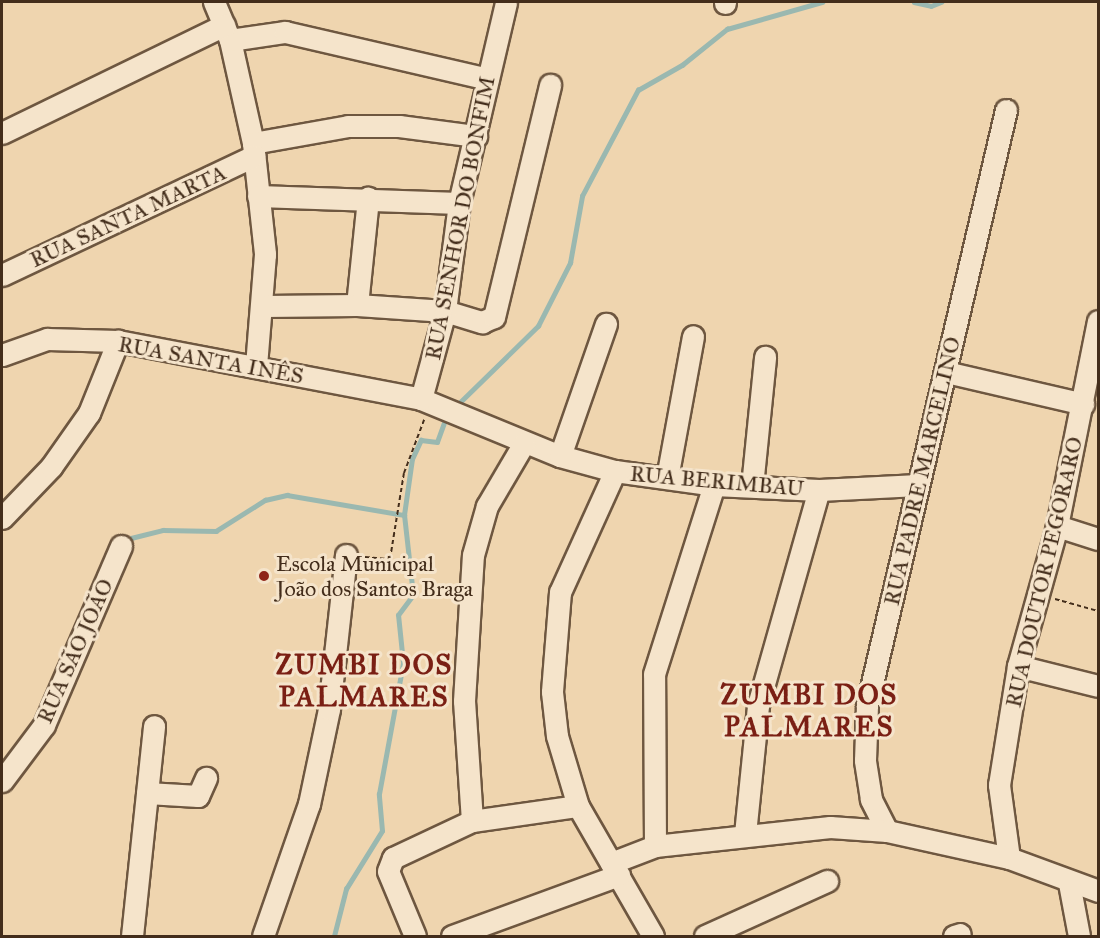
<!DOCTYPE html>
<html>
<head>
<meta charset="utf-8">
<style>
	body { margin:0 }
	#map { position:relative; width:1100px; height:938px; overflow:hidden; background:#efd5af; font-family:"IM FELL Great Primer",serif }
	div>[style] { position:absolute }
	.stream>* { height:4.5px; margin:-2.25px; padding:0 2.25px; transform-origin:2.25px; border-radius:2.25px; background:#9ab8b0 }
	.path>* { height:2px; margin-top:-1px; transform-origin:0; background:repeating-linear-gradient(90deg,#432d1b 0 4.5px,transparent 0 7.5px) }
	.roads { filter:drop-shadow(2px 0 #6e5740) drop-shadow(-2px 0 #6e5740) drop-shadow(0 2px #6e5740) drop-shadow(0 -2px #6e5740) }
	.minor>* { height:21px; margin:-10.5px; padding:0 10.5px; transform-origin:10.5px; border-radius:10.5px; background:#f5e4cb }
	.dots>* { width:16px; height:16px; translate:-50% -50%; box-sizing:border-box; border:3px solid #f5e4cb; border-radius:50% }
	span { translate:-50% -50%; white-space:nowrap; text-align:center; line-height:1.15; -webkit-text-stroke:6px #f5e4cb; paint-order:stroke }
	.street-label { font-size:22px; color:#432d1b }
	.poi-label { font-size:22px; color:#432d1b }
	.left { translate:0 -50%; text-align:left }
	.district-label { font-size:28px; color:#7a1f14; font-weight:700; letter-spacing:1.5px }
	.frame { position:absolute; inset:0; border:3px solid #432d1b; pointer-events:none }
</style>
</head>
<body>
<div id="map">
	<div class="stream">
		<div style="left:914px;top:2px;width:17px;rotate:13deg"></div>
		<div style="left:931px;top:6px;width:11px;rotate:-22deg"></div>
		<div style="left:455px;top:407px;width:116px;rotate:-44.3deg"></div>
		<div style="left:538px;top:326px;width:71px;rotate:-63.1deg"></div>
		<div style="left:570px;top:263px;width:68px;rotate:-79.8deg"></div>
		<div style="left:582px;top:196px;width:120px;rotate:-62.2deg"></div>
		<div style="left:638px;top:90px;width:51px;rotate:-29.6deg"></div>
		<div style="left:682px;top:65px;width:58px;rotate:-38.7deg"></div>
		<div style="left:727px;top:29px;width:99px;rotate:-15.9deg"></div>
		<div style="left:131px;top:538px;width:33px;rotate:-14deg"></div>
		<div style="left:163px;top:530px;width:53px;rotate:1.1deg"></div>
		<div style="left:216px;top:531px;width:58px;rotate:-32.3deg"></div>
		<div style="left:265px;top:500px;width:23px;rotate:-13deg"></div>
		<div style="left:287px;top:495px;width:119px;rotate:9.7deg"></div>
		<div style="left:334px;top:936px;width:49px;rotate:-75.7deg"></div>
		<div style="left:346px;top:889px;width:68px;rotate:-58.2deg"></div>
		<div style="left:382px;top:831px;width:37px;rotate:-95deg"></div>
		<div style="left:379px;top:794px;width:133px;rotate:-79.6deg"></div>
		<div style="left:403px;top:663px;width:48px;rotate:-95.9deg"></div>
		<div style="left:398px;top:615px;width:25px;rotate:-53deg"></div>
		<div style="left:413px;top:595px;width:81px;rotate:-96.4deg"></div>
		<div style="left:404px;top:515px;width:57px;rotate:-81.9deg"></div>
		<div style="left:412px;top:459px;width:21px;rotate:-65deg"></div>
		<div style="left:421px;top:440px;width:16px;rotate:7deg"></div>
		<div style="left:437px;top:442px;width:30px;rotate:-70deg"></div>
	</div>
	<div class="path">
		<div style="left:365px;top:557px;width:25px;rotate:5deg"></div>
		<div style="left:390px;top:559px;width:87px;rotate:-80.8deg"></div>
		<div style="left:404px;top:473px;width:57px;rotate:-69.3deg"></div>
		<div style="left:1055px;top:599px;width:45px;rotate:15.6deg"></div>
	</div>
	<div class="roads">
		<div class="minor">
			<div style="left:214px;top:2px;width:41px;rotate:67.2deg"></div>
			<div style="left:230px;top:40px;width:106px;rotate:77.4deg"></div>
			<div style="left:253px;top:143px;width:112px;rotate:83.8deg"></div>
			<div style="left:265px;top:254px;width:112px;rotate:94.6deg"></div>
			<div style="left:725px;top:3px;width:1px;rotate:-90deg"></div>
			<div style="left:230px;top:40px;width:56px;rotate:-8.3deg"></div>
			<div style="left:285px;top:32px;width:208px;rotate:13deg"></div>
			<div style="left:2px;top:133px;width:247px;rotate:-25.9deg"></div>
			<div style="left:253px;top:143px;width:97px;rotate:-10.1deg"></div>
			<div style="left:348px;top:126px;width:51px"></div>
			<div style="left:399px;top:126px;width:78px;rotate:7.4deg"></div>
			<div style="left:258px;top:196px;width:201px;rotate:2deg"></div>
			<div style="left:2px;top:275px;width:279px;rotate:-25.3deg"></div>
			<div style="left:357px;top:305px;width:108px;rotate:-84.1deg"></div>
			<div style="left:265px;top:306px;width:92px;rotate:-0.6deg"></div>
			<div style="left:357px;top:305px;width:88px;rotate:3.9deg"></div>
			<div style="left:445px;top:311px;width:39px;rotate:17deg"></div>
			<div style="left:482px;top:322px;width:13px;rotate:-23deg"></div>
			<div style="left:494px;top:317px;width:239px;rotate:-76.4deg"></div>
			<div style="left:2px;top:355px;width:48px;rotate:-19.6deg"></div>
			<div style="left:47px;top:339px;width:71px;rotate:1.6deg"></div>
			<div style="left:118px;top:341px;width:309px;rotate:10.8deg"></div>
			<div style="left:421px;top:399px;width:150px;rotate:22.3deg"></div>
			<div style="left:560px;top:456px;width:57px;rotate:15.3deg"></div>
			<div style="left:615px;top:471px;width:100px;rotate:8deg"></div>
			<div style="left:714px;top:485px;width:105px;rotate:2.7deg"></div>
			<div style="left:819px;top:490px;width:99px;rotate:-2.9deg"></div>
			<div style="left:946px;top:372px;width:141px;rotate:13.1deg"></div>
			<div style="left:421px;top:399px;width:91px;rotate:-74.7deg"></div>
			<div style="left:445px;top:311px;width:109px;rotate:-82.6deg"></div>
			<div style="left:459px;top:203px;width:206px;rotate:-76.8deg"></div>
			<div style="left:560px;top:456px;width:140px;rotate:-70.8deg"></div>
			<div style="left:615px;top:471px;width:133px;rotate:114.4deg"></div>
			<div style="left:560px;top:592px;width:100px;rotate:94.6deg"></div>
			<div style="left:552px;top:692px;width:44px;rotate:83.5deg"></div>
			<div style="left:557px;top:736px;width:73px;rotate:73.3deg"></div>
			<div style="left:578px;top:806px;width:150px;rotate:60deg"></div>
			<div style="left:667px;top:478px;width:144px;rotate:-79.6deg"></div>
			<div style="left:752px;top:486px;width:130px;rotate:-84.2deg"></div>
			<div style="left:2px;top:518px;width:71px;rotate:-46.1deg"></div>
			<div style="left:51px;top:467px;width:66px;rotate:-54.9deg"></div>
			<div style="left:89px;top:413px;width:78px;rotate:-68.1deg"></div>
			<div style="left:1057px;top:526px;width:43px;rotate:17.6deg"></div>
			<div style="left:1018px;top:666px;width:82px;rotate:14deg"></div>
			<div style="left:2px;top:781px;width:70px;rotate:-53.1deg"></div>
			<div style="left:44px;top:725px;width:195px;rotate:-66.7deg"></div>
			<div style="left:147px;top:793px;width:51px;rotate:3.4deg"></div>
			<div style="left:198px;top:796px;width:20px;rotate:-66deg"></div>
			<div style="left:472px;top:821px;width:120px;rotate:-93.8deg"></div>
			<div style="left:464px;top:701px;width:146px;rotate:-86.5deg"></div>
			<div style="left:473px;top:555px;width:51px;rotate:-74.1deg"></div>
			<div style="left:487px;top:506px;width:73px;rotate:-59.6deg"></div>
			<div style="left:887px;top:831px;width:36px;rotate:-117deg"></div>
			<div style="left:871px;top:799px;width:39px;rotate:-99deg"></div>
			<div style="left:865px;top:760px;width:55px;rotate:-87.9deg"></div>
			<div style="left:867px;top:705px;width:611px;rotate:-76.85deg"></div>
			<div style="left:745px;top:834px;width:130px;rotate:-84.2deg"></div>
			<div style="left:758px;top:705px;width:223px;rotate:-74.2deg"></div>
			<div style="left:655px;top:846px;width:172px;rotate:-90.3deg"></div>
			<div style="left:654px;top:674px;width:198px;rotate:-72.4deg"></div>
			<div style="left:1009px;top:858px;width:74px;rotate:-97.8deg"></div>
			<div style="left:999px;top:785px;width:121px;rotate:-80.9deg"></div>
			<div style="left:1018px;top:666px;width:145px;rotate:-74.4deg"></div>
			<div style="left:1057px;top:526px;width:209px;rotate:-78.7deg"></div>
			<div style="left:611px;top:863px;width:47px;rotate:-21.1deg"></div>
			<div style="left:655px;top:846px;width:176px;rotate:-6.2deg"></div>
			<div style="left:830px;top:827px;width:57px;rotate:4deg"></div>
			<div style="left:887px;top:831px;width:125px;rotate:12.5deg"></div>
			<div style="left:1009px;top:858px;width:95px;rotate:20.3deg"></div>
			<div style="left:1069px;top:883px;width:54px;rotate:79.3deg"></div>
			<div style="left:132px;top:936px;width:211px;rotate:-84deg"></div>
			<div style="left:263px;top:936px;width:140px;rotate:-70.8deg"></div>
			<div style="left:309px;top:804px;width:97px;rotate:-78.1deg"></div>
			<div style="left:329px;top:709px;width:155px;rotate:-83.7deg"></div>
			<div style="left:415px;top:936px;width:70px;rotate:-112.6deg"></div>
			<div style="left:388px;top:871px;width:14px;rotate:-69deg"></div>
			<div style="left:393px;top:858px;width:87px;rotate:-25.1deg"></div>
			<div style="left:472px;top:821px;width:107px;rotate:-8.1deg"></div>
			<div style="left:452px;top:936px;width:178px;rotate:-20.1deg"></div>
			<div style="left:705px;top:936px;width:134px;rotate:-24.3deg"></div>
			<div style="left:954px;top:936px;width:6px;rotate:-18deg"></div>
		</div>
	</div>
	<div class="dots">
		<div style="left:264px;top:576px;background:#8f2418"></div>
	</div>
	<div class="street-label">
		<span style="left:128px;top:216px;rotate:-25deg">RUA SANTA MARTA</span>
		<span style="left:460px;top:218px;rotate:-79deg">RUA SENHOR DO BONFIM</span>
		<span style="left:211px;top:360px;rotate:10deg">RUA SANTA INÊS</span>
		<span style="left:922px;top:471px;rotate:-77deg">RUA PADRE MARCELINO</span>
		<span style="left:717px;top:481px;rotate:5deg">RUA BERIMBAU</span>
		<span style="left:1044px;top:572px;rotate:-77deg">RUA DOUTOR PEGORARO</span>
		<span style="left:75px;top:651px;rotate:-66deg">RUA SÃO JOÃO</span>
	</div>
	<div class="poi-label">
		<span class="left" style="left:276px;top:576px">Escola Municipal<br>João dos Santos Braga</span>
	</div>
	<div class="district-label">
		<span style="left:364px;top:681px">ZUMBI DOS<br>PALMARES</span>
		<span style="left:809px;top:711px">ZUMBI DOS<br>PALMARES</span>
	</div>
	<div class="frame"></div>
</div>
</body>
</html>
